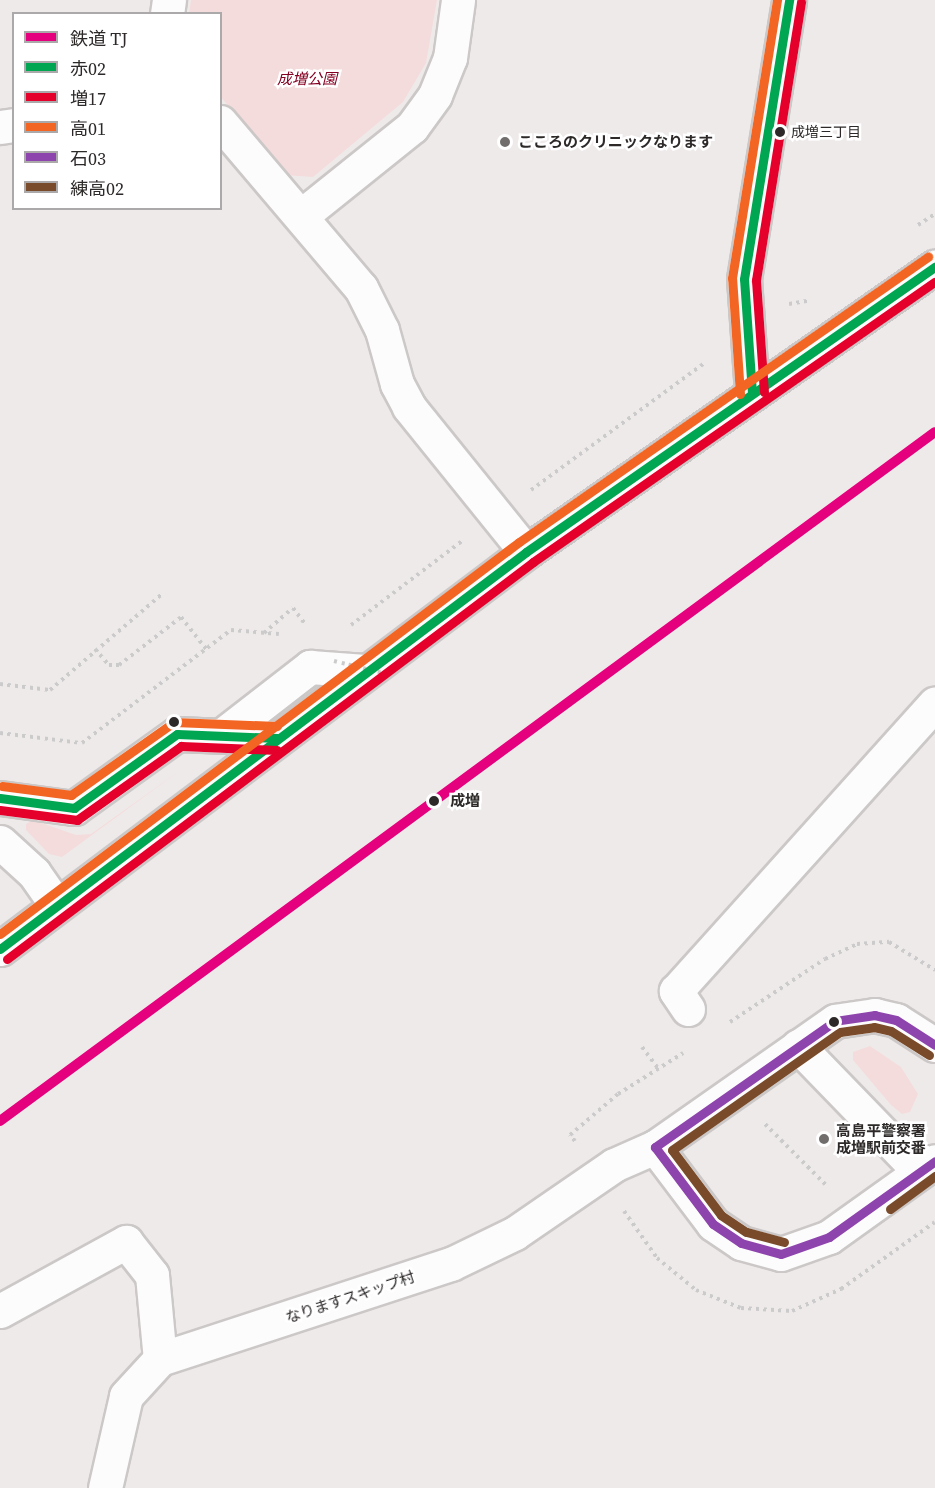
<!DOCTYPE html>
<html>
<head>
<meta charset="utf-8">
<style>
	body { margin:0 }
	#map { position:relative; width:935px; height:1488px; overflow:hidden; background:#efeaea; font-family:"Source Serif 4","Noto Sans JP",serif }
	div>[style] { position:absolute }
	.green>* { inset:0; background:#f4dcdc }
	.path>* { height:4px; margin-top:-2px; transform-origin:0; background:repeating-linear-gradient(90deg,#cccbcb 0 3px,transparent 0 7.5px) }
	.roads { filter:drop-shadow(2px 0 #ccc8c8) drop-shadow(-2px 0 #ccc8c8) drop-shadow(0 2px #ccc8c8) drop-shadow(0 -2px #ccc8c8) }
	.minor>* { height:33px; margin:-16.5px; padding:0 16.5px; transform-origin:16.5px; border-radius:16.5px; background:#fdfcfc }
	.path-bridge>* { height:4px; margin-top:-2px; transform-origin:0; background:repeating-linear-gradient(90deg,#cccbcb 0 3px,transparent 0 7.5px) }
	.bus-1>* { height:9px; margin:-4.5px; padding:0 4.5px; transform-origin:4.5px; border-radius:4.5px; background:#00a651 }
	.bus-2>* { height:9px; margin:-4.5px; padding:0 4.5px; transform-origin:4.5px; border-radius:4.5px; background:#e4002b }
	.bus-3>* { height:9px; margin:-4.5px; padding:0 4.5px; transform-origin:4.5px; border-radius:4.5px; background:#f26522 }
	.bus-4>* { height:9px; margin:-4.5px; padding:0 4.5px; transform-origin:4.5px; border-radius:4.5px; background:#8e44ad }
	.bus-5>* { height:9px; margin:-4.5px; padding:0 4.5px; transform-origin:4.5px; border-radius:4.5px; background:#7a4b2a }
	.rail-1>* { height:10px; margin:-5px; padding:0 5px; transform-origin:5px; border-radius:5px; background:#e5007d }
	.dots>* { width:16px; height:16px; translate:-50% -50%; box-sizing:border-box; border:3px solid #fff; border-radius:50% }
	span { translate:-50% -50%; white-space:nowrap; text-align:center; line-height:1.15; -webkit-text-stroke:5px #fff; paint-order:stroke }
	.bus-label { font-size:14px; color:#2d2929 }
	.left { translate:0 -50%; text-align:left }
	.park-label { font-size:15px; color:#830022; font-style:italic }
	.poi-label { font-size:15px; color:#2d2929; font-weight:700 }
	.stop-label { font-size:15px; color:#2d2929; font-weight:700 }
	.street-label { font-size:15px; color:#2d2929 }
	.legend { position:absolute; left:12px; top:12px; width:210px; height:198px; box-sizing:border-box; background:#fff; border:2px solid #aba9a9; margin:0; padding:8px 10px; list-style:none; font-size:18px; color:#2d2929 }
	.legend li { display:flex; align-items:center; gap:12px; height:30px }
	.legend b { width:30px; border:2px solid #aba9a9 }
</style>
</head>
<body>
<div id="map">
	<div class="green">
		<div style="clip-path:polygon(191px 0,437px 0,426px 63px,403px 102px,313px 177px,284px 175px,221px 97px,220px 14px,189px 14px)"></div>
		<div style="clip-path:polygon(182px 769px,62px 857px,49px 854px,26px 830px,26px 824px,33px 820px,76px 835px,91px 834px)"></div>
		<div style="clip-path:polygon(870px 1046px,901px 1067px,918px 1094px,910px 1112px,902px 1114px,891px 1105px,853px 1060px,853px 1052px)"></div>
	</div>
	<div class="path">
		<div style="left:918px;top:225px;width:20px;rotate:-33deg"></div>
		<div style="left:789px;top:304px;width:22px;rotate:-10deg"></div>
		<div style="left:531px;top:490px;width:217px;rotate:-36.2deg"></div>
		<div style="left:351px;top:625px;width:139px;rotate:-37.1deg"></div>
		<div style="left:264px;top:633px;width:38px;rotate:-41deg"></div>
		<div style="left:293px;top:608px;width:21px;rotate:53deg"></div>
		<div style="left:95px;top:649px;width:21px;rotate:49deg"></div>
		<div style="left:109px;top:665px;width:10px"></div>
		<div style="left:119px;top:665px;width:78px;rotate:-37.7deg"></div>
		<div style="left:181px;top:617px;width:41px;rotate:52deg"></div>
		<div style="left:0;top:684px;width:50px;rotate:6.8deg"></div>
		<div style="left:50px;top:690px;width:148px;rotate:-40.6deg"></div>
		<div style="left:0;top:733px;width:83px;rotate:7deg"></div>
		<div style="left:82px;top:743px;width:187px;rotate:-37.2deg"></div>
		<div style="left:231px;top:630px;width:48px;rotate:4.8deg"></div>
		<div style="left:730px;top:1022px;width:114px;rotate:-33.6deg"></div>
		<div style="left:825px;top:959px;width:35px;rotate:-25deg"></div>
		<div style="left:857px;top:944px;width:32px;rotate:-4deg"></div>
		<div style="left:889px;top:942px;width:54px;rotate:31.3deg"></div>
		<div style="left:642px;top:1047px;width:26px;rotate:53deg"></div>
		<div style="left:765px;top:1124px;width:88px;rotate:45deg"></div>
		<div style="left:575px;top:1141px;width:8px;rotate:-130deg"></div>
		<div style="left:570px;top:1135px;width:63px;rotate:-40.5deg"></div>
		<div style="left:618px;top:1094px;width:77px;rotate:-32.2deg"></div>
		<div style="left:624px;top:1211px;width:57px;rotate:54.9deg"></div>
		<div style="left:657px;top:1258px;width:50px;rotate:39.4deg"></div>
		<div style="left:696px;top:1290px;width:48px;rotate:21.8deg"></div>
		<div style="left:741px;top:1308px;width:51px;rotate:3.4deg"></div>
		<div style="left:792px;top:1311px;width:54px;rotate:-24.2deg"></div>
		<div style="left:841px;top:1289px;width:115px;rotate:-35.5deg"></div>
	</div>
	<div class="roads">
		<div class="minor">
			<div style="left:167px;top:14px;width:14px;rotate:-82deg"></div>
			<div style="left:220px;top:122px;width:218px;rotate:49.7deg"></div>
			<div style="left:361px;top:288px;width:47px;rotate:63.4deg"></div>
			<div style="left:382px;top:330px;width:56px;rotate:74.5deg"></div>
			<div style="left:397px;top:384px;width:26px;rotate:62deg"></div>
			<div style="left:409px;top:407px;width:186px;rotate:51.1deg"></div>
			<div style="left:0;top:127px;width:14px;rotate:-8deg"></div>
			<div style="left:301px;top:216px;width:142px;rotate:-38.7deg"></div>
			<div style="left:412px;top:127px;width:39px;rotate:-54deg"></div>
			<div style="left:435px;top:95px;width:40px;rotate:-68deg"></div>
			<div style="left:450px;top:58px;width:59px;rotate:-82.1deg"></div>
			<div style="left:752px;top:393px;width:114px;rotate:-94deg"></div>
			<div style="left:744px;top:279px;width:283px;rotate:-80.8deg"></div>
			<div style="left:221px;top:736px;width:113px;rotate:-37.8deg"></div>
			<div style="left:310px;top:667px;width:55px;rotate:4.2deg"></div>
			<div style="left:0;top:798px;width:75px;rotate:7.7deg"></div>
			<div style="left:74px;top:808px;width:127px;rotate:-35.7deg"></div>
			<div style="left:177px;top:734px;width:100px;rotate:2.3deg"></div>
			<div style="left:0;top:842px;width:46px;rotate:42.4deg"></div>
			<div style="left:34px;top:873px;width:39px;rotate:55deg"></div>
			<div style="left:0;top:949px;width:659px;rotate:-37.04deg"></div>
			<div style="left:526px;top:552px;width:499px;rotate:-34.9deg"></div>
			<div style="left:688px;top:1009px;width:22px;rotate:-124deg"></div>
			<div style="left:676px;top:991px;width:387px;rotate:-48deg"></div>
			<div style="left:935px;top:1045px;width:46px;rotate:-147.3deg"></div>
			<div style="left:896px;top:1020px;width:22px;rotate:-167deg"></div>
			<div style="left:875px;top:1015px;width:40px;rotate:171.5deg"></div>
			<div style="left:835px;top:1021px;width:220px;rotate:145deg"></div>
			<div style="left:655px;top:1147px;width:96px;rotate:53deg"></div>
			<div style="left:713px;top:1224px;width:34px;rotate:34deg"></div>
			<div style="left:741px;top:1243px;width:41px;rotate:15.4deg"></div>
			<div style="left:781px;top:1254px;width:51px;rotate:-19.5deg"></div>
			<div style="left:829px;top:1237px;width:130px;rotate:-35.6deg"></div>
			<div style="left:798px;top:1046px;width:175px;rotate:45.9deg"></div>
			<div style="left:0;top:1311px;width:144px;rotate:-28.7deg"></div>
			<div style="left:126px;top:1242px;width:42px;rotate:51.8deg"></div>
			<div style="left:152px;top:1275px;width:84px;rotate:84.6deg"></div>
			<div style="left:105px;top:1488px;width:94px;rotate:-77.1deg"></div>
			<div style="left:126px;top:1396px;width:50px;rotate:-47.4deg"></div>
			<div style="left:160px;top:1359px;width:306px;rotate:-18.1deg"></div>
			<div style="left:451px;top:1264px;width:71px;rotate:-25.8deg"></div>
			<div style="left:515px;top:1233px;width:120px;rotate:-34.5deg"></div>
			<div style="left:614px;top:1165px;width:45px;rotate:-23.7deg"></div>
		</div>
	</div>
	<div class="path-bridge">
		<div style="left:334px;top:661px;width:50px;rotate:13.8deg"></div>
	</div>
	<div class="bus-1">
		<div style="left:752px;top:393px;width:114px;rotate:-94deg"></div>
		<div style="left:744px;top:279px;width:283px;rotate:-80.8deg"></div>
		<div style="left:0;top:798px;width:75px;rotate:7.7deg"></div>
		<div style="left:74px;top:808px;width:127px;rotate:-35.7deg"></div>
		<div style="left:177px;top:734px;width:100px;rotate:2.3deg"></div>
		<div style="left:0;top:949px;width:659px;rotate:-37.04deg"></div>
		<div style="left:526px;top:552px;width:499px;rotate:-34.9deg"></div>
	</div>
	<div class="bus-2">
		<div style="left:764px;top:392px;width:112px;rotate:-94.1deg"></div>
		<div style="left:756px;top:280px;width:282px;rotate:-80.8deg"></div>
		<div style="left:0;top:810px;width:78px;rotate:7.4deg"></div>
		<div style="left:77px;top:820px;width:128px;rotate:-35.4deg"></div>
		<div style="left:181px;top:746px;width:96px;rotate:2.4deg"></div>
		<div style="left:7px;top:959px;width:659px;rotate:-37.04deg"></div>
		<div style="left:533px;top:562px;width:490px;rotate:-34.9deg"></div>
	</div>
	<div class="bus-3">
		<div style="left:740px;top:394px;width:116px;rotate:-93.9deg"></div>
		<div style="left:732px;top:278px;width:282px;rotate:-80.8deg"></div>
		<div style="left:2px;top:786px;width:70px;rotate:7.4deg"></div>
		<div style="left:71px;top:795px;width:126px;rotate:-35.3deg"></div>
		<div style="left:174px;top:722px;width:103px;rotate:2.2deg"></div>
		<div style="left:0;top:934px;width:650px;rotate:-37.06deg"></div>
		<div style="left:519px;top:542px;width:499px;rotate:-34.9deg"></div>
	</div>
	<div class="bus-4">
		<div style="left:935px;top:1045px;width:46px;rotate:-147.3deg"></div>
		<div style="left:896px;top:1020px;width:22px;rotate:-167deg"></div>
		<div style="left:875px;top:1015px;width:40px;rotate:171.5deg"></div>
		<div style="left:835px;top:1021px;width:220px;rotate:145deg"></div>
		<div style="left:655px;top:1147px;width:96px;rotate:53deg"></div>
		<div style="left:713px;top:1224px;width:34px;rotate:34deg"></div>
		<div style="left:741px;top:1243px;width:41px;rotate:15.4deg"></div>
		<div style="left:781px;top:1254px;width:51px;rotate:-19.5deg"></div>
		<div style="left:829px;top:1237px;width:130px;rotate:-35.6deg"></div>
	</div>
	<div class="bus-5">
		<div style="left:890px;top:1209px;width:56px;rotate:-36.3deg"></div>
		<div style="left:784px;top:1242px;width:39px;rotate:-165deg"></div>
		<div style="left:746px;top:1232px;width:30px;rotate:-146deg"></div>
		<div style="left:721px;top:1215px;width:81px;rotate:-127deg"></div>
		<div style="left:672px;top:1150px;width:205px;rotate:-35.1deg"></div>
		<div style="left:840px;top:1032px;width:34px;rotate:-8deg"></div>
		<div style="left:874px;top:1027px;width:17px;rotate:13deg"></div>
		<div style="left:891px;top:1031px;width:45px;rotate:32.3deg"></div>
	</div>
	<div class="rail-1">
		<div style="left:0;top:1121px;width:1161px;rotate:-36.39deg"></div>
	</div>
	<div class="dots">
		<div style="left:780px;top:132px;background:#2d2929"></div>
		<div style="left:505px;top:142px;background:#716d6d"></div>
		<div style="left:174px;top:722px;background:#2d2929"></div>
		<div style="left:434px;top:801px;background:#2d2929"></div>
		<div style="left:834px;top:1022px;background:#2d2929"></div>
		<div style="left:824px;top:1139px;background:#716d6d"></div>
	</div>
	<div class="bus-label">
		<span class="left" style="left:791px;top:132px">成増三丁目</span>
	</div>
	<div class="park-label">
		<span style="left:307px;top:79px">成増公園</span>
	</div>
	<div class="poi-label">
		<span class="left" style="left:518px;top:142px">こころのクリニックなります</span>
		<span class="left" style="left:836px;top:1139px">高島平警察署<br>成増駅前交番</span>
	</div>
	<div class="stop-label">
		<span class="left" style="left:450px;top:801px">成増</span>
	</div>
	<div class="street-label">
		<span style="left:350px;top:1297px;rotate:-18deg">なりますスキップ村</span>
	</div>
	<ul class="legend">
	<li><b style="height:8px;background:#e5007d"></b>鉄道 TJ</li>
	<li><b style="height:8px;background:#00a651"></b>赤02</li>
	<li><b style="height:8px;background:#e4002b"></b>増17</li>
	<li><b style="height:8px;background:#f26522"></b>高01</li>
	<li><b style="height:8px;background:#8e44ad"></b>石03</li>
	<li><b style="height:8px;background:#7a4b2a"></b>練高02</li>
	</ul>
</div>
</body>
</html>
